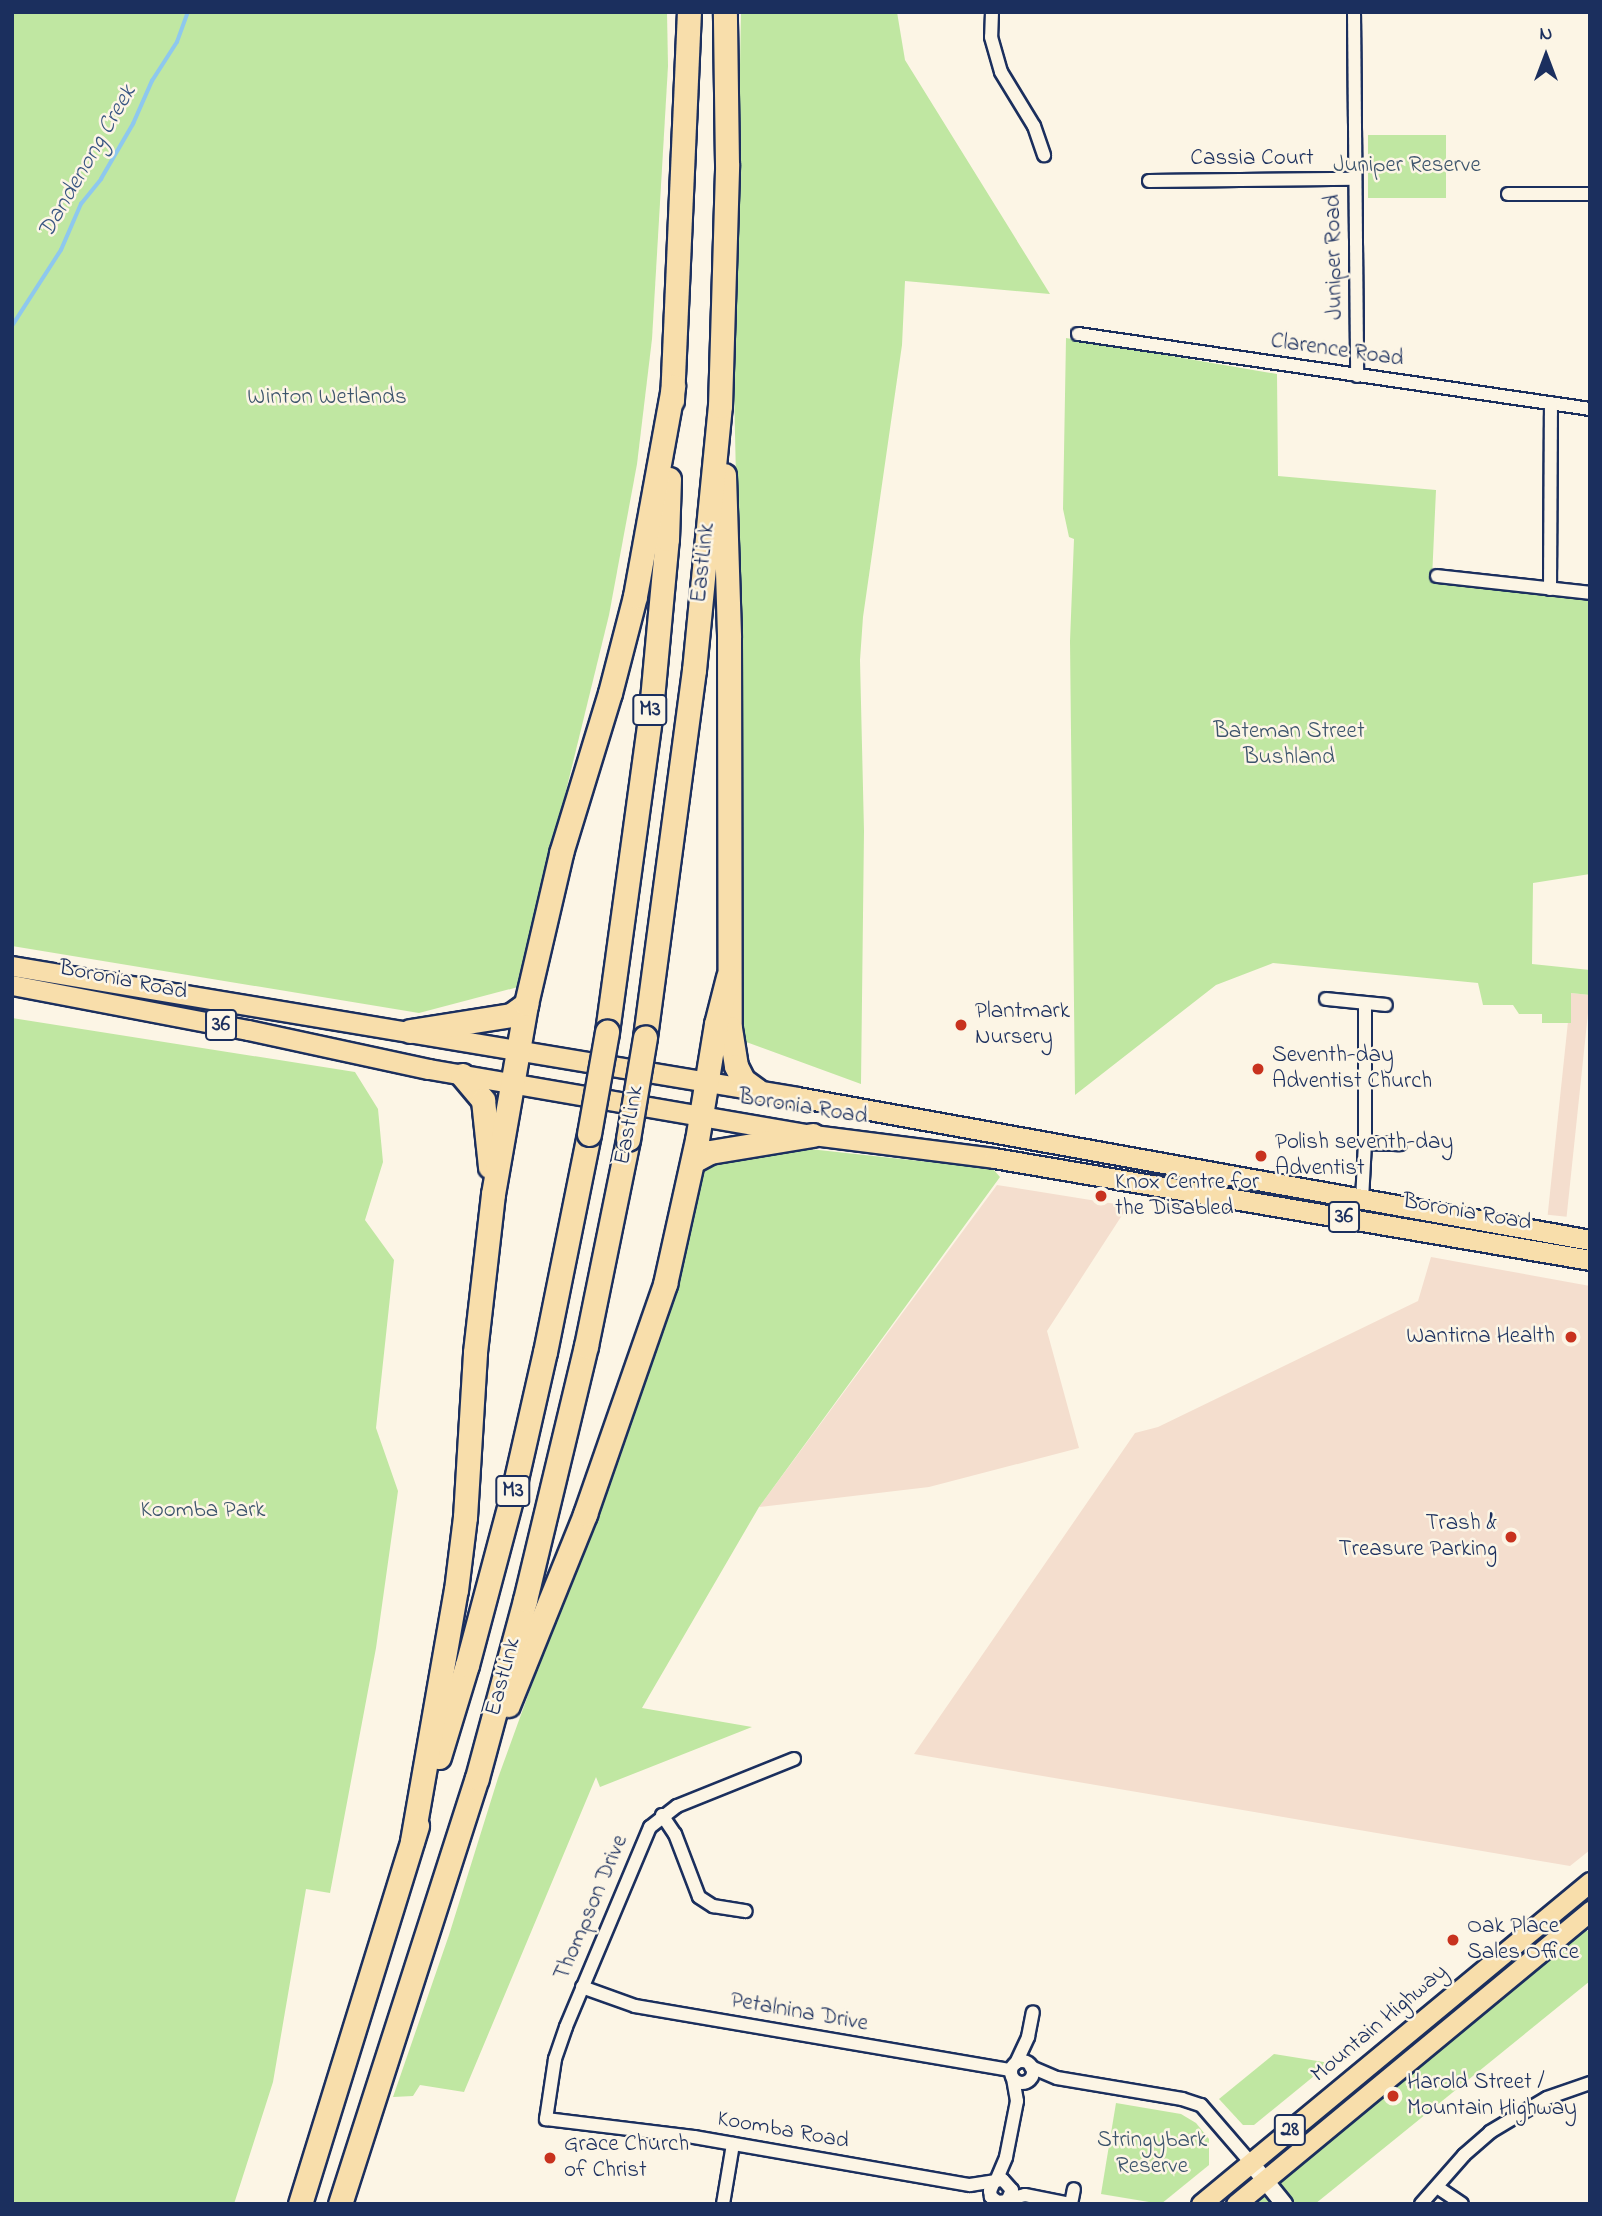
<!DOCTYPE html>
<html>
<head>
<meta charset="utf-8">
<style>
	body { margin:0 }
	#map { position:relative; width:1602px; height:2216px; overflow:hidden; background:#fcf5e5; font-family:"Indie Flower",sans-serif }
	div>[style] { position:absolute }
	.built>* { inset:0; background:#f4dece; transform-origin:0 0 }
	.green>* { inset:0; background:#c0e7a2; transform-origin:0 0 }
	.stream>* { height:3.5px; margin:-1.75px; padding:0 1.75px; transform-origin:1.75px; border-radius:1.75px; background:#8ec8ee }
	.roads { filter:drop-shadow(2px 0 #1b2f5e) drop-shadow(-2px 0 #1b2f5e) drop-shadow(0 2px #1b2f5e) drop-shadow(0 -2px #1b2f5e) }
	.minor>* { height:12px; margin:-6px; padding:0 6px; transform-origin:6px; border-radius:6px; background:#fcf5e5 }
	.minor>.ring { margin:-6px; padding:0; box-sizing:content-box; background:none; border:12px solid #fcf5e5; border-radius:50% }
	.tertiary>* { height:16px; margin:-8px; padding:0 8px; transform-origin:8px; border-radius:8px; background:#fcf5e5 }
	.primary>* { height:19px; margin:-9.5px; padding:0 9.5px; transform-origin:9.5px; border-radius:9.5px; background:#f8deab }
	.motorway>* { height:23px; margin:-11.5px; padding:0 11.5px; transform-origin:11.5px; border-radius:11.5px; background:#f8deab }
	.bridges { filter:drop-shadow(2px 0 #1b2f5e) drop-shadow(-2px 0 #1b2f5e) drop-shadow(0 2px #1b2f5e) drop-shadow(0 -2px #1b2f5e) }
	.motorway-bridge>* { height:23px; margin:-11.5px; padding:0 11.5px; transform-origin:11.5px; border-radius:11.5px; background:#f8deab }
	.dots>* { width:19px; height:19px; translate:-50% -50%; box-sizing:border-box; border:4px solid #fcf5e5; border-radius:50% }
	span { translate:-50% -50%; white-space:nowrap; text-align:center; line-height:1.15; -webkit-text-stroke:5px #fcf5e5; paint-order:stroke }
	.shield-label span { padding:2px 5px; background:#fcf5e5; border:2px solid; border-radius:5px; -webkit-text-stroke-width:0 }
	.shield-label { font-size:21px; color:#1b2f5e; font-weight:700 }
	.street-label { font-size:23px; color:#1b2f5e }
	.park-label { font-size:23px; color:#3c546c }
	.poi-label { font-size:23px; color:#1b2f5e }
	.left { translate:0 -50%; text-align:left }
	.right { translate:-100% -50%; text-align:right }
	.water-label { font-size:24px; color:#385582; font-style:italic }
	.frame { position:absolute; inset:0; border:14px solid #1b2f5e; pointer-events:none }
	.north { position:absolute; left:1511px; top:21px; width:70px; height:70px; -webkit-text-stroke:5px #fcf5e5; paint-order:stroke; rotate:0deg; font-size:19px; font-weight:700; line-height:28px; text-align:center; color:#1b2f5e }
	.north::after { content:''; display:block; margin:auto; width:24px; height:32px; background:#1b2f5e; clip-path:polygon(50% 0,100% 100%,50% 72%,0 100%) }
</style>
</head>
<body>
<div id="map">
	<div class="built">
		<div style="left:1571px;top:993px;width:19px;height:223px;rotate:6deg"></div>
		<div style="clip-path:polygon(997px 1185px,1128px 1206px,1047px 1331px,1079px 1448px,929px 1487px,759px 1507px)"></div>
		<div style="clip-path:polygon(1431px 1257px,1590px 1286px,1590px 1850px,1570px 1866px,914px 1754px,1135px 1433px,1158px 1427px,1418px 1301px)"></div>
	</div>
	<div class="green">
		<div style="clip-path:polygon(12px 12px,667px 12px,668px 66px,652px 339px,637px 464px,609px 615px,518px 987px,419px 1013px,12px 946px)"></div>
		<div style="clip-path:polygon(741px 12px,897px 12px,905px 60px,1050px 294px,905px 281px,902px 345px,863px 617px,860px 660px,864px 831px,861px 1084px,738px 1039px,738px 571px,734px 387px)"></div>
		<div style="left:1368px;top:135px;width:78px;height:63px"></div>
		<div style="clip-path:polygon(1066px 338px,1277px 374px,1278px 476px,1436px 490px,1432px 579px,1590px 597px,1590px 874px,1533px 883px,1532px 964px,1590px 970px,1590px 995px,1571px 993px,1571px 1023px,1542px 1023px,1542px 1014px,1519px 1014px,1513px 1005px,1483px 1005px,1478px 983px,1273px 963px,1216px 985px,1075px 1095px,1070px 641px,1074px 539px,1069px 537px,1063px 509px)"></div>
		<div style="clip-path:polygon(12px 1018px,355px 1072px,378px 1109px,383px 1162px,365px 1220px,394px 1260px,376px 1428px,398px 1491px,376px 1648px,330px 1893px,306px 1889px,273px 2082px,234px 2204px,12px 2204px)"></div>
		<div style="clip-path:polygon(782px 1146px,993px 1169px,1000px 1177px,759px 1507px,642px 1708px,752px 1727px,600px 1787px,596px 1777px,464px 2092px,420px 2085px,413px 2096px,393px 2097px,449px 1935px,498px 1778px,647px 1367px,701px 1167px,713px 1158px)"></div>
		<div style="clip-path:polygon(1577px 1922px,1590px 1933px,1590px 1981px,1315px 2204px,1236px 2204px)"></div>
		<div style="clip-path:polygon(1274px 2054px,1330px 2063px,1254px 2125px,1243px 2125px,1219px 2099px)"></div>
		<div style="clip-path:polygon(1116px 2103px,1181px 2114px,1196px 2123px,1209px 2139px,1209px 2165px,1161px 2204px,1101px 2194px)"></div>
	</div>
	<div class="stream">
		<div style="left:12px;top:326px;width:90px;rotate:-57.2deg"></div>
		<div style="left:61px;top:250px;width:50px;rotate:-66.5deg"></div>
		<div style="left:81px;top:204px;width:32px;rotate:-51deg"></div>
		<div style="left:101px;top:179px;width:64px;rotate:-59.8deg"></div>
		<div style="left:133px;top:124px;width:47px;rotate:-66.2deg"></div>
		<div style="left:152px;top:81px;width:46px;rotate:-57.3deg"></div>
		<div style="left:177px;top:42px;width:32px;rotate:-70deg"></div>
	</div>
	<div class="roads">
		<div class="minor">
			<div style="left:992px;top:12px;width:25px;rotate:92deg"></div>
			<div style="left:991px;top:37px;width:36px;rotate:74deg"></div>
			<div style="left:1001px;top:72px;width:63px;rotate:58.6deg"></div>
			<div style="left:1034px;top:126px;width:31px;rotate:71deg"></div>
			<div style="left:1354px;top:12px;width:364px;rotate:89.5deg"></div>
			<div style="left:1149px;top:181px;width:206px;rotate:-0.6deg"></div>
			<div style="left:1508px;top:194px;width:82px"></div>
			<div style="left:1078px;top:334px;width:517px;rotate:8.33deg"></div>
			<div style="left:1437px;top:576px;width:154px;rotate:6.3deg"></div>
			<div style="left:1550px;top:589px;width:186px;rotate:-89.7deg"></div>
			<div style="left:1326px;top:999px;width:60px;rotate:5.7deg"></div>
			<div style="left:1365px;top:1143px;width:35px;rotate:2deg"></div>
			<div style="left:1362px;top:1200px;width:57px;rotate:-87deg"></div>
			<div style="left:1365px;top:1143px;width:140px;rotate:-90deg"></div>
			<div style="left:794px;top:1759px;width:126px;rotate:158.1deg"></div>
			<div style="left:677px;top:1806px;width:34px;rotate:142deg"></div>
			<div style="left:650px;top:1827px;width:217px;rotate:112.8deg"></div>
			<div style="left:566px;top:2027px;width:34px;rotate:109deg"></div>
			<div style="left:555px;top:2059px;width:61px;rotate:98.5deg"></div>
			<div style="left:546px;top:2119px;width:149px;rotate:6.9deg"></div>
			<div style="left:694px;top:2137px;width:280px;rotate:9.9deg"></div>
			<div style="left:970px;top:2185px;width:33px;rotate:-9deg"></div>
			<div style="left:1003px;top:2180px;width:13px;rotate:48deg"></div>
			<div style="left:1012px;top:2190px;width:12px;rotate:114deg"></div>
			<div style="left:1007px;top:2201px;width:9px;rotate:174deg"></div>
			<div style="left:998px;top:2202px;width:9px;rotate:-144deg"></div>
			<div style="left:991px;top:2197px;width:6px;rotate:-99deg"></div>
			<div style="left:990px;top:2191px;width:10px;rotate:-66deg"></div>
			<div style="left:662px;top:1815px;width:23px;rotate:56deg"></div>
			<div style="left:675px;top:1834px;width:67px;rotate:69.1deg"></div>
			<div style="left:699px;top:1897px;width:17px;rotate:33deg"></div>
			<div style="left:713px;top:1906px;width:33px;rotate:9deg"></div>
			<div style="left:582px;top:1987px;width:56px;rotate:19.7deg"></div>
			<div style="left:635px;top:2006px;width:381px;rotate:9.7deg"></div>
			<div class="ring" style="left:1011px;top:2061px;width:10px;height:10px"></div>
			<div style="left:1016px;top:2063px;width:29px;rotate:-65deg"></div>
			<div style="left:1028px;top:2037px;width:25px;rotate:-79deg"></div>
			<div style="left:1031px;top:2067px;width:28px;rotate:23deg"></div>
			<div style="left:1057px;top:2078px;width:127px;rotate:9.5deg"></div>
			<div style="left:1182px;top:2099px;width:20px;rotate:18deg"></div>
			<div style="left:1201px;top:2105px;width:77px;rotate:49.2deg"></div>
			<div style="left:996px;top:2181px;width:26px;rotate:-67deg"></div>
			<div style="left:1006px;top:2157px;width:57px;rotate:-78.9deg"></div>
			<div style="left:1017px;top:2101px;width:23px;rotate:-100deg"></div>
			<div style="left:1437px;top:2187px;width:30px;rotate:34deg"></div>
			<div style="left:1009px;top:2199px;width:16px;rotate:-14deg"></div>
			<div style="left:1025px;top:2195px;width:47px;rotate:11.1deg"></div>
			<div style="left:723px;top:2204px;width:61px;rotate:-80.5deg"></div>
			<div style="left:1071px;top:2204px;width:15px;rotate:-79deg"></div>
			<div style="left:1421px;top:2204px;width:65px;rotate:-48.7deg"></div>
			<div style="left:1464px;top:2155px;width:35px;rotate:-41deg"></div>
			<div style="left:1490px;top:2132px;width:66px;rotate:-30.8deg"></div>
			<div style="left:1547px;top:2098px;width:46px;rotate:-19.2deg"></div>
		</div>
		<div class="tertiary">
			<div style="left:1251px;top:2163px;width:53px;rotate:51.2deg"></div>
		</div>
		<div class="primary">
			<div style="left:12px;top:966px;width:796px;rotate:9.47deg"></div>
			<div style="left:797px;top:1097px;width:806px;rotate:10.22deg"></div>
			<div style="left:12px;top:985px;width:240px;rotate:10.8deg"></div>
			<div style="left:248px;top:1030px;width:185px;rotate:12.2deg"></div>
			<div style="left:429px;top:1069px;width:390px;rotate:9.8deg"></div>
			<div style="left:813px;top:1135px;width:182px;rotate:7.2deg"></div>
			<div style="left:994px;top:1158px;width:605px;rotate:9.71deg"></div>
			<div style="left:1201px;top:2204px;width:505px;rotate:-39.62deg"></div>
			<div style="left:1236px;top:2204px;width:460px;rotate:-39.6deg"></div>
		</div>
		<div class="motorway">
			<div style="left:672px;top:400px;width:388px;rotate:-87.5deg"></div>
			<div style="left:724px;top:475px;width:162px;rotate:88.2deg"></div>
			<div style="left:729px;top:637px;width:391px;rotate:89.9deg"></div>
			<div style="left:730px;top:1028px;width:38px;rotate:81deg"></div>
			<div style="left:736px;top:1066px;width:16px;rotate:63deg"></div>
			<div style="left:743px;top:1080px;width:17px;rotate:36deg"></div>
			<div style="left:410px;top:1031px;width:102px;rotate:-9deg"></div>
			<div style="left:511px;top:1015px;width:19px;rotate:-36deg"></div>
			<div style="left:607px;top:1032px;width:325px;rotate:-82.2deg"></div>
			<div style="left:651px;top:710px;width:172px;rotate:-84.7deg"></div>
			<div style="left:667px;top:539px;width:60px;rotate:-88.1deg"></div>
			<div style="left:645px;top:1037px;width:370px;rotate:-82.4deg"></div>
			<div style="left:694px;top:670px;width:265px;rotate:-84.4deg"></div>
			<div style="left:720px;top:406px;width:242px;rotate:-88.3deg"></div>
			<div style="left:727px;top:164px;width:152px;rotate:-90.8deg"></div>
			<div style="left:462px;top:1075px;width:33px;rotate:50deg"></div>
			<div style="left:483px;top:1100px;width:67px;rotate:84deg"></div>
			<div style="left:693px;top:1161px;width:19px;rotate:-28deg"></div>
			<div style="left:710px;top:1152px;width:104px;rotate:-9.4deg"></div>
			<div style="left:508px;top:1705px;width:206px;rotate:-68deg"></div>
			<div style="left:585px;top:1514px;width:244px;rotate:-70.8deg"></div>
			<div style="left:665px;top:1284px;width:148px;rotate:-77.5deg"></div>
			<div style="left:697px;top:1140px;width:118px;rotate:-80.7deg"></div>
			<div style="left:716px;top:1024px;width:49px;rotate:-75.7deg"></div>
			<div style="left:439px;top:1757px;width:96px;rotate:-73.1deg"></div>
			<div style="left:467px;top:1665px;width:183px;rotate:-75.1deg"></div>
			<div style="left:514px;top:1488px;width:139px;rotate:-77.2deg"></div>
			<div style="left:545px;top:1352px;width:222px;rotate:-78.6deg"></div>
			<div style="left:412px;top:1841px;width:255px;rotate:-80.1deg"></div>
			<div style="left:456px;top:1590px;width:74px;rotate:-83deg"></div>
			<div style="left:465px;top:1517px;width:165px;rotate:-86.5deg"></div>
			<div style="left:475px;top:1352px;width:159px;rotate:-83.5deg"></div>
			<div style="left:493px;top:1194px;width:193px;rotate:-80.1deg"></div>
			<div style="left:526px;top:1004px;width:155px;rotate:-76.9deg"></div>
			<div style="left:561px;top:853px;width:167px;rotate:-73deg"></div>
			<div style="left:610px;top:693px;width:100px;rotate:-75.5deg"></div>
			<div style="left:635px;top:596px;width:213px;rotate:-79.7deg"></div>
			<div style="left:300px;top:2204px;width:396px;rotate:-72.8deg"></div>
			<div style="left:340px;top:2204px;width:447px;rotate:-72.2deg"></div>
			<div style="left:477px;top:1778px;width:184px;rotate:-74.9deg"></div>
			<div style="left:525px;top:1600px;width:261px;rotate:-76.5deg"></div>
			<div style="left:586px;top:1346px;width:211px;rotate:-78.5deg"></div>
		</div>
	</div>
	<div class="bridges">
		<div class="motorway-bridge">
			<div style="left:589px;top:1134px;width:104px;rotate:-80deg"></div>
			<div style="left:628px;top:1139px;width:103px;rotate:-80.5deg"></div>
		</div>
	</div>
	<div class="dots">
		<div style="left:961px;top:1025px;background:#c8321e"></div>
		<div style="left:1258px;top:1069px;background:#c8321e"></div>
		<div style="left:1261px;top:1156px;background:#c8321e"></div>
		<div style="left:1101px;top:1196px;background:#c8321e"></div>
		<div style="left:1571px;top:1337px;background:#c8321e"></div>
		<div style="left:1511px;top:1537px;background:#c8321e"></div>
		<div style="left:1453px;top:1940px;background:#c8321e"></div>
		<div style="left:1393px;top:2096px;background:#c8321e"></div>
		<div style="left:550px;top:2158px;background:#c8321e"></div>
	</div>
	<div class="shield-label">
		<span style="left:650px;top:710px">M3</span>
		<span style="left:221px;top:1025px">36</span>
		<span style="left:1344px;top:1217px">36</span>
		<span style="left:513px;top:1491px">M3</span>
		<span style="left:1290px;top:2130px">28</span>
	</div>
	<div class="street-label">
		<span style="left:1252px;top:159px">Cassia Court</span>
		<span style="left:1335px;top:257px;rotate:-91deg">Juniper Road</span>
		<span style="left:1337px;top:351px;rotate:8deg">Clarence Road</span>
		<span style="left:704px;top:563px;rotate:-84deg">EastLink</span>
		<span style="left:123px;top:981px;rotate:11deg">Boronia Road</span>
		<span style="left:803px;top:1108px;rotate:9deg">Boronia Road</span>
		<span style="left:630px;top:1125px;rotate:-80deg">EastLink</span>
		<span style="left:1467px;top:1213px;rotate:10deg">Boronia Road</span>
		<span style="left:504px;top:1677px;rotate:-75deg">EastLink</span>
		<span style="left:592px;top:1908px;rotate:-67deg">Thompson Drive</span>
		<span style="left:799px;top:2013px;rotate:10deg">Petalnina Drive</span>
		<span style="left:1380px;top:2024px;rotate:-40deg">Mountain Highway</span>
		<span style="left:783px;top:2131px;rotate:10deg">Koomba Road</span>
	</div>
	<div class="park-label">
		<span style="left:1407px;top:166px">Juniper Reserve</span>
		<span style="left:327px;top:398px">Winton Wetlands</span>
		<span style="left:1289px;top:745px">Bateman Street<br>Bushland</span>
		<span style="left:203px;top:1511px">Koomba Park</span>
		<span style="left:1152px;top:2154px">Stringybark<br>Reserve</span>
	</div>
	<div class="poi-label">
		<span class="left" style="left:975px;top:1025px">Plantmark<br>Nursery</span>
		<span class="left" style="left:1272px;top:1069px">Seventh-day<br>Adventist Church</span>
		<span class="left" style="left:1275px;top:1156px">Polish seventh-day<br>Adventist</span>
		<span class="left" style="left:1115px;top:1196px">Knox Centre for<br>the Disabled</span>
		<span class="right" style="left:1555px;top:1337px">Wantirna Health</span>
		<span class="right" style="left:1497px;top:1537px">Trash &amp;<br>Treasure Parking</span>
		<span class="left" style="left:1467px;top:1940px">Oak Place<br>Sales Office</span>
		<span class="left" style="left:1407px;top:2096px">Harold Street /<br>Mountain Highway</span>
		<span class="left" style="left:564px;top:2158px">Grace Church<br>of Christ</span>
	</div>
	<div class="water-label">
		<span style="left:88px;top:162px;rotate:-60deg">Dandenong Creek</span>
	</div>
	<div class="frame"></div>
	<div class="north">N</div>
</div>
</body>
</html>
